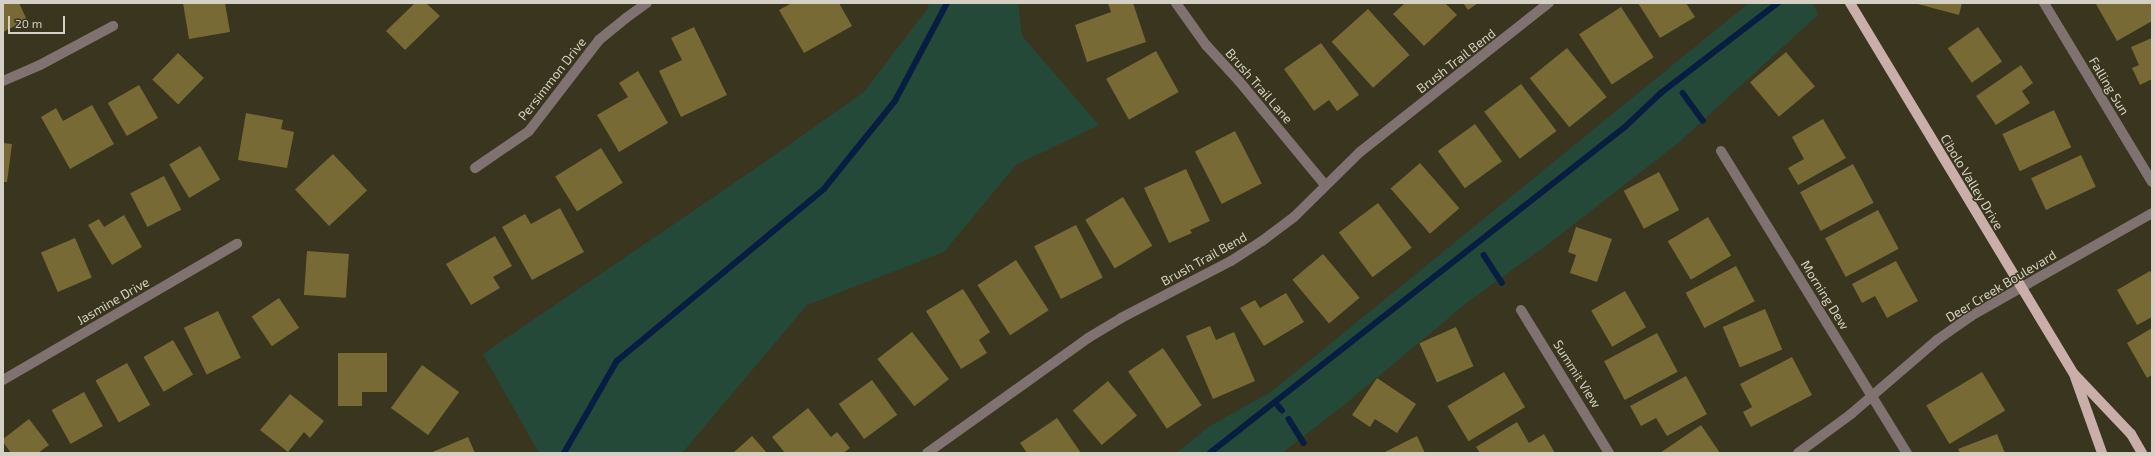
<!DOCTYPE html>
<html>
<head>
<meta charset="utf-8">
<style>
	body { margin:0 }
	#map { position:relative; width:2155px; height:456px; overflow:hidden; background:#3a351e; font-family:"Exo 2",sans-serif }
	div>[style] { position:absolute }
	.green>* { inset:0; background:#254938 }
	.stream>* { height:5.5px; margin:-2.75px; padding:0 2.75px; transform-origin:2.75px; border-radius:2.75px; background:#071d42 }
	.building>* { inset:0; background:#776a35; transform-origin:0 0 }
	.minor>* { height:10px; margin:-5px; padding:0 5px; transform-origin:5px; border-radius:5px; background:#7f7270 }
	.major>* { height:10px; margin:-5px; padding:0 5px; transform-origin:5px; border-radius:5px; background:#c9aea9 }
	span { translate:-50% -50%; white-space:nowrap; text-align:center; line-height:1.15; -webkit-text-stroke:3px #3a351e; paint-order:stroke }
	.street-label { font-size:13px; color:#d4d1c4 }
	.frame { position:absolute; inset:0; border:4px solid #d4d1c4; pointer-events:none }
	.scale { position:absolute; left:8px; top:16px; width:57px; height:18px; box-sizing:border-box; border:2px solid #d4d1c4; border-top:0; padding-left:5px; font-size:12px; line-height:14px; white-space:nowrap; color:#d4d1c4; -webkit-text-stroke:3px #3a351e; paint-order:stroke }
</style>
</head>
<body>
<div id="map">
	<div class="green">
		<div style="clip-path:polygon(929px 3px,1018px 3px,1022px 36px,1099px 125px,1016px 165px,944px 252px,807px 305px,682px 453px,539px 453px,483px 354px,752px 171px,864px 92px,928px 8px)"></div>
		<div style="clip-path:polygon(1749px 3px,1813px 3px,1818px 15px,1678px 143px,1551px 242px,1469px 301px,1344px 405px,1282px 453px,1176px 453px,1210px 426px,1271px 392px)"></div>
	</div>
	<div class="stream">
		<div style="left:1683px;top:93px;width:34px;rotate:54deg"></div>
		<div style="left:1484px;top:255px;width:33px;rotate:57deg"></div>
		<div style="left:1275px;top:402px;width:11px;rotate:49deg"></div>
		<div style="left:1289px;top:419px;width:28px;rotate:58deg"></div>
		<div style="left:564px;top:453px;width:106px;rotate:-60.1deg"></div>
		<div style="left:617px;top:361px;width:269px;rotate:-39.7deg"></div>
		<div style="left:824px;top:189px;width:113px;rotate:-51.1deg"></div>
		<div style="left:895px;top:101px;width:111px;rotate:-62deg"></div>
		<div style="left:1210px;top:453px;width:528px;rotate:-38.15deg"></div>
		<div style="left:1625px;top:127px;width:50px;rotate:-43.4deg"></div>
		<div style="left:1661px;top:93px;width:148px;rotate:-37.6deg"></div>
	</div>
	<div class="building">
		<div style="clip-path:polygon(3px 3px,19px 3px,27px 20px,3px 32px)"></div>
		<div style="clip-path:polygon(183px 3px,225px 3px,230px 32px,189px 39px)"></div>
		<div style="clip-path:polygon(415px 3px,426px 3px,440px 16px,405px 50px,386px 31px)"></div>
		<div style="clip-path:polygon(792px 3px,839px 3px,852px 26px,804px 53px,779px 10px)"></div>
		<div style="clip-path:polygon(1108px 3px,1133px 3px,1146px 42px,1087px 62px,1075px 25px,1111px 12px)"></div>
		<div style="clip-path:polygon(1405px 3px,1445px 3px,1457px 15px,1424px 46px,1393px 14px)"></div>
		<div style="clip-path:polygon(1463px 3px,1478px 3px,1468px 10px)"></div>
		<div style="clip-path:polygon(1638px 3px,1686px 3px,1695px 17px,1660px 38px)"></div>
		<div style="clip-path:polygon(1914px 3px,1962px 3px,1959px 15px)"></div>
		<div style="clip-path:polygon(2099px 3px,2152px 3px,2152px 21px,2117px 41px,2096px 4px)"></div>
		<div style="left:1621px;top:7px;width:60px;height:50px;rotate:57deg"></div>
		<div style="left:1368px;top:9px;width:62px;height:49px;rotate:48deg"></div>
		<div style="clip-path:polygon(694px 27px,727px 95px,681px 117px,659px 71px,682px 60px,671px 38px)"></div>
		<div style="left:1978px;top:27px;width:42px;height:37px;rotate:55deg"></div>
		<div style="clip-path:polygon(2152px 38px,2152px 79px,2140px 85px,2132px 68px,2139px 65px,2131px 47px)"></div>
		<div style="clip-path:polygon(1321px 43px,1359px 95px,1337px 111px,1329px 100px,1314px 111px,1284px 69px)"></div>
		<div style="left:1567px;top:48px;width:63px;height:48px;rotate:51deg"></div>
		<div style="left:1156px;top:51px;width:47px;height:57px;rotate:61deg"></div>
		<div style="left:1786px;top:52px;width:45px;height:47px;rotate:50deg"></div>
		<div style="left:178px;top:53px;width:36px;height:37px;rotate:44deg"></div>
		<div style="clip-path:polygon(2021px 65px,2033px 83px,2022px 91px,2030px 103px,1996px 125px,1976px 96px)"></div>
		<div style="clip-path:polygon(638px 71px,668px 123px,619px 152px,597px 115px,628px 97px,619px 83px)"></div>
		<div style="left:1521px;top:84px;width:59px;height:46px;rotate:53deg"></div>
		<div style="left:139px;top:85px;width:38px;height:36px;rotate:60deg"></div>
		<div style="clip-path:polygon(92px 105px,114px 144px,70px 169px,41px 117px,56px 108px,63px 121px)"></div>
		<div style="left:2054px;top:110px;width:41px;height:57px;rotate:65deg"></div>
		<div style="clip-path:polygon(246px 113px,283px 120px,281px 129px,294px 132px,287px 168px,238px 160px)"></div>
		<div style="clip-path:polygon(1823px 119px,1846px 158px,1798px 185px,1788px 168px,1804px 159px,1792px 137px)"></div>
		<div style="left:1475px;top:124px;width:46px;height:46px;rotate:54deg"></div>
		<div style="left:1235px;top:131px;width:59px;height:45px;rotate:63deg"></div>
		<div style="clip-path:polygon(3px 143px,12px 144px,7px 182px,3px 182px)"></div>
		<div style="left:200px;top:146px;width:39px;height:36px;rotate:59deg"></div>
		<div style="left:601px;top:148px;width:41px;height:54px;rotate:58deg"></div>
		<div style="left:333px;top:154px;width:50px;height:52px;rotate:47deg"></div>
		<div style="left:2081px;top:155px;width:35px;height:55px;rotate:65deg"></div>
		<div style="left:1420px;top:163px;width:60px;height:39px;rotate:49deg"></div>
		<div style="left:1853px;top:164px;width:44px;height:60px;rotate:62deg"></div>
		<div style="clip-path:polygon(1186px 169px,1210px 221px,1190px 230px,1192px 233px,1169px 243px,1144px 188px)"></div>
		<div style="left:1659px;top:172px;width:43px;height:40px;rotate:62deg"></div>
		<div style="left:164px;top:176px;width:38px;height:38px;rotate:63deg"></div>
		<div style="left:1123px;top:197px;width:57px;height:44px;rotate:59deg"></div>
		<div style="left:1378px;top:203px;width:56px;height:49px;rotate:53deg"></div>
		<div style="clip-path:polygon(560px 208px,584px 252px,532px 280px,502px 227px,525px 214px,531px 224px)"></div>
		<div style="left:1878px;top:210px;width:44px;height:60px;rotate:62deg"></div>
		<div style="clip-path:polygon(124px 215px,142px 247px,112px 265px,88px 225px,99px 219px,104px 227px)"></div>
		<div style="left:1708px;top:217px;width:45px;height:47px;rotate:59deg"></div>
		<div style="left:1076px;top:225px;width:59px;height:47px;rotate:63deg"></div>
		<div style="clip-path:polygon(1576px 227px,1612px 239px,1597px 282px,1570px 273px,1576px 255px,1568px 252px)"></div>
		<div style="clip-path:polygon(495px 236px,512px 266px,493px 277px,500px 288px,471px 305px,446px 264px)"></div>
		<div style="left:75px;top:238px;width:43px;height:37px;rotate:67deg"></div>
		<div style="left:307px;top:251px;width:42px;height:44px;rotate:4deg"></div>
		<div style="left:1323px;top:254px;width:57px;height:40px;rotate:50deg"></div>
		<div style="left:1016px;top:260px;width:60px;height:46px;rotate:57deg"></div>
		<div style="clip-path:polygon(1896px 261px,1918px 301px,1887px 318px,1875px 296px,1862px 303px,1852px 284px)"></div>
		<div style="left:1736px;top:266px;width:40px;height:57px;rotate:62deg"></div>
		<div style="clip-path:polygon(2150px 271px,2152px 275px,2152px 317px,2137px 325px,2117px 290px)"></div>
		<div style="clip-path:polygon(963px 289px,990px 332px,979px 340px,987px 353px,961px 369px,926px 311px)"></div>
		<div style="left:1625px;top:291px;width:42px;height:39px;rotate:60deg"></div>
		<div style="clip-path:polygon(1286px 293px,1304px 322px,1264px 346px,1240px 308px,1255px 300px,1260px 308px)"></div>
		<div style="left:279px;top:298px;width:36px;height:33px;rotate:56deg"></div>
		<div style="left:1765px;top:309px;width:44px;height:46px;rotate:67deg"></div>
		<div style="left:218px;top:311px;width:52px;height:38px;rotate:64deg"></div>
		<div style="clip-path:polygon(1210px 326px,1216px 340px,1234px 332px,1255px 381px,1213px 399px,1186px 336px)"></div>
		<div style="left:1456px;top:327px;width:43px;height:40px;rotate:66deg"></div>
		<div style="clip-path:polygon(2152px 328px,2152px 375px,2147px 378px,2127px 343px)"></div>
		<div style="left:912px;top:332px;width:60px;height:44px;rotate:52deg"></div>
		<div style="left:1657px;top:333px;width:44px;height:60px;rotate:62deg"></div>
		<div style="left:173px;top:340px;width:40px;height:34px;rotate:60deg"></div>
		<div style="left:1163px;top:348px;width:69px;height:42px;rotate:56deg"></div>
		<div style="clip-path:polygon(338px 353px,387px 353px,387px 392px,362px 392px,362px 406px,338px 406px)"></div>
		<div style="clip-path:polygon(1792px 357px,1812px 395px,1751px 427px,1743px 412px,1752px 407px,1740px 384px)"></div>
		<div style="left:127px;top:363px;width:48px;height:36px;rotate:61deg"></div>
		<div style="left:422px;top:365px;width:46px;height:53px;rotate:36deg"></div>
		<div style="left:1504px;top:372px;width:41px;height:66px;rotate:59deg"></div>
		<div style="left:1982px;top:372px;width:45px;height:65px;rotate:59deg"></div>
		<div style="clip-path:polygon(1686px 376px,1707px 414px,1667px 436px,1656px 418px,1641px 426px,1630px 406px)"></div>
		<div style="clip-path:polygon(1377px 378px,1416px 404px,1397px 433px,1375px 419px,1370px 427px,1352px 415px)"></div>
		<div style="left:872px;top:380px;width:43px;height:41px;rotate:54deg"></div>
		<div style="left:1108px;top:381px;width:45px;height:46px;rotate:50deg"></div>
		<div style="left:84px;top:392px;width:39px;height:37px;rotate:61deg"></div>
		<div style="clip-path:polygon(290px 394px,324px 421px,310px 438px,304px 432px,288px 452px,260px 430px)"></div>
		<div style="clip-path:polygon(808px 408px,831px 437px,837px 432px,850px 448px,843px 453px,785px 453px,772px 437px)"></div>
		<div style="clip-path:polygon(1057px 418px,1081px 453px,1027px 453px,1020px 443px)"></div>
		<div style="clip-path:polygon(29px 419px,49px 445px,38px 453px,11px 453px,3px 442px,3px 439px)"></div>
		<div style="clip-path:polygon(1517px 422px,1529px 443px,1544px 434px,1555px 453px,1480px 453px,1476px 447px)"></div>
		<div style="clip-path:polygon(1701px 425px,1720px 453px,1660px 453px)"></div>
		<div style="clip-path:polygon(1997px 434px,2005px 453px,1960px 453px,1958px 449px)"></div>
		<div style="clip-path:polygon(752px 436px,767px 453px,733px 453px)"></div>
		<div style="clip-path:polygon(1417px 436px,1425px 453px,1383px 453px)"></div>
		<div style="clip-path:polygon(468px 437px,475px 453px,430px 453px)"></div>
	</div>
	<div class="minor">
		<div style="left:1176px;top:3px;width:52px;rotate:54.5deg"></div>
		<div style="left:1206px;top:45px;width:49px;rotate:47.5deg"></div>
		<div style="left:1239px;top:81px;width:135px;rotate:50.4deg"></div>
		<div style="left:2044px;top:3px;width:209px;rotate:58.9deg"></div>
		<div style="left:3px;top:81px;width:40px;rotate:-23.4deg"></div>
		<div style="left:40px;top:65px;width:83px;rotate:-28.1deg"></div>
		<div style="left:1721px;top:151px;width:355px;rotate:58.4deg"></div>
		<div style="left:475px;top:168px;width:65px;rotate:-34.4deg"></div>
		<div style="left:529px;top:131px;width:115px;rotate:-52.4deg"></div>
		<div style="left:599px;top:40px;width:35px;rotate:-39deg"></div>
		<div style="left:626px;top:18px;width:26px;rotate:-36deg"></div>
		<div style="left:1521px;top:310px;width:168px;rotate:58.4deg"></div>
		<div style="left:3px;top:380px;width:271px;rotate:-30.2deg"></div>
		<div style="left:927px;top:453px;width:198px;rotate:-35.5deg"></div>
		<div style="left:1088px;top:338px;width:39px;rotate:-31deg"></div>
		<div style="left:1121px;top:318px;width:124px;rotate:-27.4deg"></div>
		<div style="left:1231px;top:261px;width:37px;rotate:-33deg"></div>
		<div style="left:1262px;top:241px;width:40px;rotate:-37deg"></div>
		<div style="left:1294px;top:217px;width:93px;rotate:-44.6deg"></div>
		<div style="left:1360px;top:152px;width:241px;rotate:-38.3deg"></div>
		<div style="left:1798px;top:453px;width:66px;rotate:-36.3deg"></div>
		<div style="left:1851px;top:414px;width:113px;rotate:-40.7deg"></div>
		<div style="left:1937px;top:340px;width:42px;rotate:-35.2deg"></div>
		<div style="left:1971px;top:316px;width:208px;rotate:-29.6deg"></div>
	</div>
	<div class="major">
		<div style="left:1850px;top:3px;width:433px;rotate:58.9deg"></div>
		<div style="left:2074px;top:374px;width:83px;rotate:46.5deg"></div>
		<div style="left:2131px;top:434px;width:22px;rotate:60deg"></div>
		<div style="left:2075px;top:377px;width:81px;rotate:70.4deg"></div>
	</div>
	<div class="street-label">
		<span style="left:1456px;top:61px;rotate:-38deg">Brush Trail Bend</span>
		<span style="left:552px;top:79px;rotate:-52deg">Persimmon Drive</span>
		<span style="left:1259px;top:86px;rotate:49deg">Brush Trail Lane</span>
		<span style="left:2109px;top:86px;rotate:59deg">Falling Sun</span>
		<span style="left:1972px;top:182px;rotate:59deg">Cibolo Valley Drive</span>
		<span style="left:1204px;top:259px;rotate:-29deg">Brush Trail Bend</span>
		<span style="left:2001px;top:286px;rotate:-31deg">Deer Creek Boulevard</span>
		<span style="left:1825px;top:295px;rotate:58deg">Morning Dew</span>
		<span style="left:113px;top:301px;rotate:-30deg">Jasmine Drive</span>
		<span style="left:1577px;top:374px;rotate:58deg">Summit View</span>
	</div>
	<div class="frame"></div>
	<div class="scale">20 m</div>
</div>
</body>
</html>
